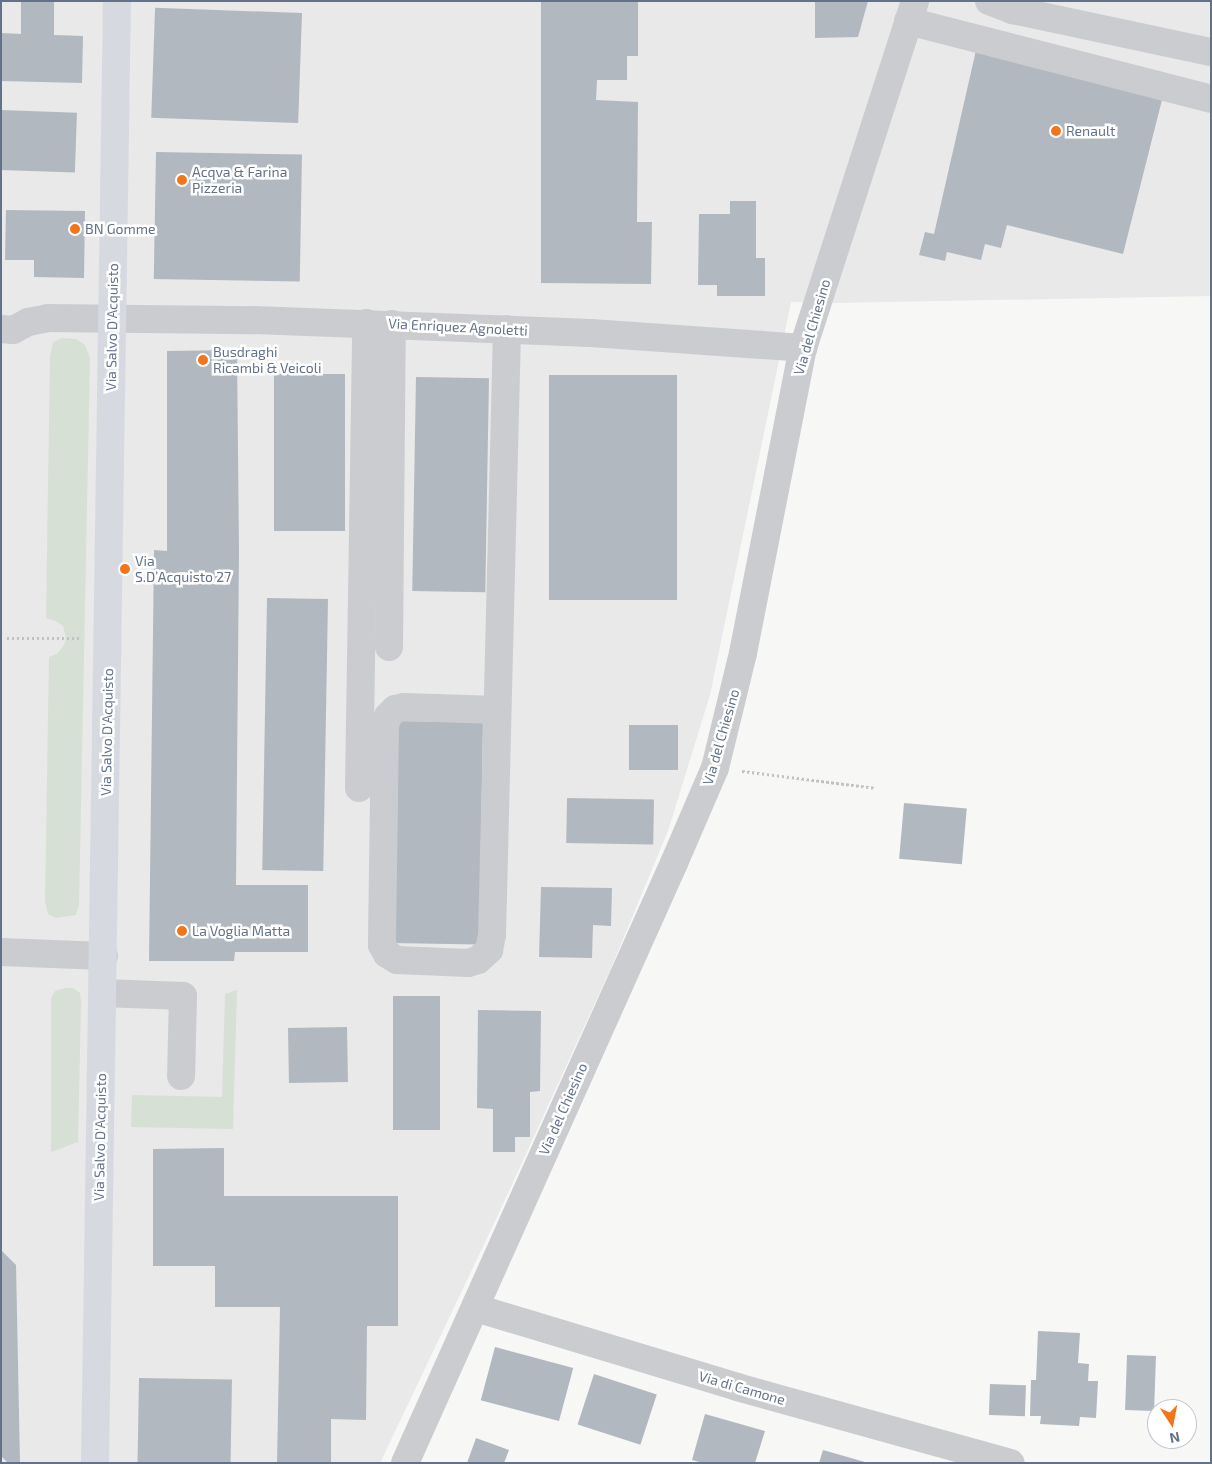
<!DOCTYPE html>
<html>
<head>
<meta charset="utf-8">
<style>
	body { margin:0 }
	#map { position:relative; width:1212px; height:1464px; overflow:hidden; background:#f7f8f5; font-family:"Exo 2",sans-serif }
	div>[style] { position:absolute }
	.built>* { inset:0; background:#e8e9e8 }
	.green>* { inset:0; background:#d7e0d5 }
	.building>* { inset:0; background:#b2b8c0; transform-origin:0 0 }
	.path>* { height:3px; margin-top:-1.5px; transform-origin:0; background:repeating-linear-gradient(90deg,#c0c2c5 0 2.5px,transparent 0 5px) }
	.minor>* { height:28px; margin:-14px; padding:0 14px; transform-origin:14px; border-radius:14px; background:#caccd0 }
	.major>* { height:28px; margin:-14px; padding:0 14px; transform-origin:14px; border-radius:14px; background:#d6dae0 }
	.dots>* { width:14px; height:14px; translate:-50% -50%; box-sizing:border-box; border:2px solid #fff; border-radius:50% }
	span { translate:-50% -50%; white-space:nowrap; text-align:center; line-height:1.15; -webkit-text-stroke:5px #fff; paint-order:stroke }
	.poi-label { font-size:14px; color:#647289 }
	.left { translate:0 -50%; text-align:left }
	.street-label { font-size:14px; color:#647289 }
	.frame { position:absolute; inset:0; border:2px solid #647289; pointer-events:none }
	.north { position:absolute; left:1147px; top:1399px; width:50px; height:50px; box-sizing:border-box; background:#fff; border:1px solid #c1c7d0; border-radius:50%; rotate:169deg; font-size:14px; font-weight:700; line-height:20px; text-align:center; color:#647289 }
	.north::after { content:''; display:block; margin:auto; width:18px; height:22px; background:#f3751a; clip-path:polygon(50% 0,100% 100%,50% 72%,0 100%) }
</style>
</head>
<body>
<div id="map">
	<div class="built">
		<div style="clip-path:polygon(1px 1px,1211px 1px,1211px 296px,836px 303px,791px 302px,710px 695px,668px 831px,611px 968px,498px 1215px,380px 1463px,1px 1463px)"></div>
	</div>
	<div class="green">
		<div style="clip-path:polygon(62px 338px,76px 339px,85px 345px,90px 358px,79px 904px,76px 915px,56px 918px,48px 914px,45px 901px,49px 657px,57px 654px,64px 645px,66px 638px,63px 626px,56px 621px,46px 618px,50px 356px,53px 342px)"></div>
		<div style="clip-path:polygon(65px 988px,73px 988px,80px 993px,81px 1003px,78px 1142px,51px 1152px,51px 999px,55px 991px)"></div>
		<div style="clip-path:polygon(237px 990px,233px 1129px,131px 1127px,132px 1095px,222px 1097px,225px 994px)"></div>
	</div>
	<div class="building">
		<div style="clip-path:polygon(21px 1px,54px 1px,54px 35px,83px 36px,82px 83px,1px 81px,1px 33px,21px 34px)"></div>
		<div style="clip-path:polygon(541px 1px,638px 1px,638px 56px,627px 56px,627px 80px,597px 80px,596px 100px,638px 102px,637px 222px,652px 222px,651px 284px,541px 283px)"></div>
		<div style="clip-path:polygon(815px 1px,868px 1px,858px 37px,815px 38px)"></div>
		<div style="left:302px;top:13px;width:110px;height:147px;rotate:92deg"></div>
		<div style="clip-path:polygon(977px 46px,1164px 92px,1123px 254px,1007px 225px,1001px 248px,985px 244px,981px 260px,947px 252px,945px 261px,919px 255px,925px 232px,934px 234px)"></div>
		<div style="left:1px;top:110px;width:76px;height:60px;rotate:2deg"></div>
		<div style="left:156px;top:152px;width:146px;height:127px;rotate:1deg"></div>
		<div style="clip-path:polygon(730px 201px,756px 201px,756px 258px,765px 258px,765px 296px,717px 296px,717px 285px,698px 285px,699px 214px,730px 214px)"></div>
		<div style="clip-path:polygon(6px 210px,85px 211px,84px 278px,34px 277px,34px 260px,5px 260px)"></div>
		<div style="clip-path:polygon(237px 350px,239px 551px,236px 885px,308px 885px,308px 952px,235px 952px,234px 961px,149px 961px,154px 550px,167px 551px,167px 351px)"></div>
		<div style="left:274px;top:374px;width:71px;height:157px"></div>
		<div style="left:549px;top:375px;width:128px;height:225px"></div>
		<div style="left:416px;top:377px;width:73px;height:214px;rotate:1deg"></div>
		<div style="left:267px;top:598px;width:61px;height:272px;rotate:1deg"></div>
		<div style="left:394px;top:721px;width:89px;height:222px;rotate:1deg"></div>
		<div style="left:629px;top:725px;width:49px;height:45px"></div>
		<div style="left:567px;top:798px;width:87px;height:45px;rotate:1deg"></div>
		<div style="left:904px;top:803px;width:63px;height:56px;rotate:5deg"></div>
		<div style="clip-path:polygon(541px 887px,612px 888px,611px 926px,593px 925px,592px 958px,539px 957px)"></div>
		<div style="left:393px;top:996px;width:47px;height:134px"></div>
		<div style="clip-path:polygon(478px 1010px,541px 1011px,540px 1091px,530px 1092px,530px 1137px,515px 1137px,515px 1152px,493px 1152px,493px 1109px,477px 1108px)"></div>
		<div style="left:347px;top:1027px;width:55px;height:59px;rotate:89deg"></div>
		<div style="clip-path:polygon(224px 1148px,224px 1196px,398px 1196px,398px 1326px,367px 1326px,366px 1420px,331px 1419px,331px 1463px,277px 1463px,280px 1307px,215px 1307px,215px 1266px,153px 1266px,153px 1149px)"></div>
		<div style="clip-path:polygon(1px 1250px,16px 1265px,20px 1463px,8px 1463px,1px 1456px)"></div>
		<div style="clip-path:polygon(1038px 1331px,1080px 1333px,1078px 1363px,1089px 1364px,1088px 1381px,1098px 1381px,1096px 1418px,1080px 1417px,1079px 1426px,1040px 1424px,1041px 1416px,1030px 1416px,1031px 1380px,1036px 1380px)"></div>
		<div style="left:495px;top:1347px;width:81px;height:55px;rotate:15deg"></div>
		<div style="left:1127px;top:1355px;width:29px;height:55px;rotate:2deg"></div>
		<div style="left:594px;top:1374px;width:66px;height:53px;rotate:18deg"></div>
		<div style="left:139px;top:1378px;width:93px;height:85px;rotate:1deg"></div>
		<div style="left:990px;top:1384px;width:36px;height:31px;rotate:2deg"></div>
		<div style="clip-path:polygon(705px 1414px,765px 1431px,755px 1463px,703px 1463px,692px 1460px)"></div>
		<div style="clip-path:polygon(476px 1438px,509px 1450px,504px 1463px,467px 1463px)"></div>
		<div style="clip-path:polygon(823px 1450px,865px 1462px,865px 1463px,819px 1463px)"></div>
	</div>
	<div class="path">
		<div style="left:7px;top:638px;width:72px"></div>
		<div style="left:742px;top:771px;width:135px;rotate:7.2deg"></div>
	</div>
	<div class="minor">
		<div style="left:989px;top:1px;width:26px;rotate:21deg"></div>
		<div style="left:1013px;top:10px;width:202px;rotate:12deg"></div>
		<div style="left:908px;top:21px;width:313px;rotate:14.4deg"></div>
		<div style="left:1px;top:329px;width:12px;rotate:5deg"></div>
		<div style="left:13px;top:330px;width:17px;rotate:-28deg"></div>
		<div style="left:28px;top:322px;width:20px;rotate:-11deg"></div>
		<div style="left:48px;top:318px;width:206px;rotate:0.6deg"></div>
		<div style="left:254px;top:320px;width:337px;rotate:2.2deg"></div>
		<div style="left:591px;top:333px;width:213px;rotate:4deg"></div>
		<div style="left:389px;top:647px;width:323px;rotate:-89.5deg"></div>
		<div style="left:497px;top:710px;width:93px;rotate:-178.2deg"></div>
		<div style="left:404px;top:707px;width:9px;rotate:167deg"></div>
		<div style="left:395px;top:709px;width:10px;rotate:135deg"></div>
		<div style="left:388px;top:716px;width:10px;rotate:107deg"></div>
		<div style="left:385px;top:726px;width:219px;rotate:90.8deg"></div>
		<div style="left:382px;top:945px;width:10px;rotate:61deg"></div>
		<div style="left:387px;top:954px;width:12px;rotate:31deg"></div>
		<div style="left:397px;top:960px;width:71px;rotate:2.4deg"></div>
		<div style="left:468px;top:963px;width:10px;rotate:-17deg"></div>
		<div style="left:478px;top:960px;width:15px;rotate:-42deg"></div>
		<div style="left:489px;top:950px;width:15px;rotate:-79deg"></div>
		<div style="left:492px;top:935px;width:606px;rotate:-88.58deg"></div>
		<div style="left:359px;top:788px;width:465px;rotate:-89.1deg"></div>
		<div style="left:1px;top:952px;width:103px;rotate:2.2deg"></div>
		<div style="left:103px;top:993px;width:80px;rotate:2.1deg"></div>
		<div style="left:183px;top:996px;width:80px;rotate:91.4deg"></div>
		<div style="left:476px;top:1308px;width:273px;rotate:16.8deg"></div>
		<div style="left:737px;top:1387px;width:284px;rotate:15.5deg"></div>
		<div style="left:405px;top:1463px;width:658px;rotate:-65.85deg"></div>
		<div style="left:674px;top:863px;width:103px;rotate:-66.7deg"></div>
		<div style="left:715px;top:768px;width:118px;rotate:-76.3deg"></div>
		<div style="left:743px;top:653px;width:311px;rotate:-78.9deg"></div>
		<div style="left:803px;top:348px;width:365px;rotate:-72.1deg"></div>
	</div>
	<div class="major">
		<div style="left:95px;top:1463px;width:1462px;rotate:-89.14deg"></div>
	</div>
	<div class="dots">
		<div style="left:1056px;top:131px;background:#f3751a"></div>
		<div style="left:182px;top:180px;background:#f3751a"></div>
		<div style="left:75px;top:229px;background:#f3751a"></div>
		<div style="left:203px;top:360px;background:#f3751a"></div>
		<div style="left:125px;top:569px;background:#f3751a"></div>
		<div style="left:182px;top:931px;background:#f3751a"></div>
	</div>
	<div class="poi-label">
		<span class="left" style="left:1066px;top:131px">Renault</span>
		<span class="left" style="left:192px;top:180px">Acqva &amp; Farina<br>Pizzeria</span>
		<span class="left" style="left:85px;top:229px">BN Gomme</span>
		<span class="left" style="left:213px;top:360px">Busdraghi<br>Ricambi &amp; Veicoli</span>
		<span class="left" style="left:135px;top:569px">Via<br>S.D’Acquisto 27</span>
		<span class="left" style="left:192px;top:931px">La Voglia Matta</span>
	</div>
	<div class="street-label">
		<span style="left:112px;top:327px;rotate:-89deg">Via Salvo D'Acquisto</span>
		<span style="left:458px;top:327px;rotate:3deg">Via Enriquez Agnoletti</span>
		<span style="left:812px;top:327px;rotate:-74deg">Via del Chiesino</span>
		<span style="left:107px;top:732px;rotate:-89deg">Via Salvo D'Acquisto</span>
		<span style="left:721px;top:737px;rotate:-74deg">Via del Chiesino</span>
		<span style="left:563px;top:1109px;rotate:-66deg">Via del Chiesino</span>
		<span style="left:100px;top:1137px;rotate:-89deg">Via Salvo D'Acquisto</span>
		<span style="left:742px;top:1388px;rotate:16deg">Via di Camone</span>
	</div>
	<div class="frame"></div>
	<div class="north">N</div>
</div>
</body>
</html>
